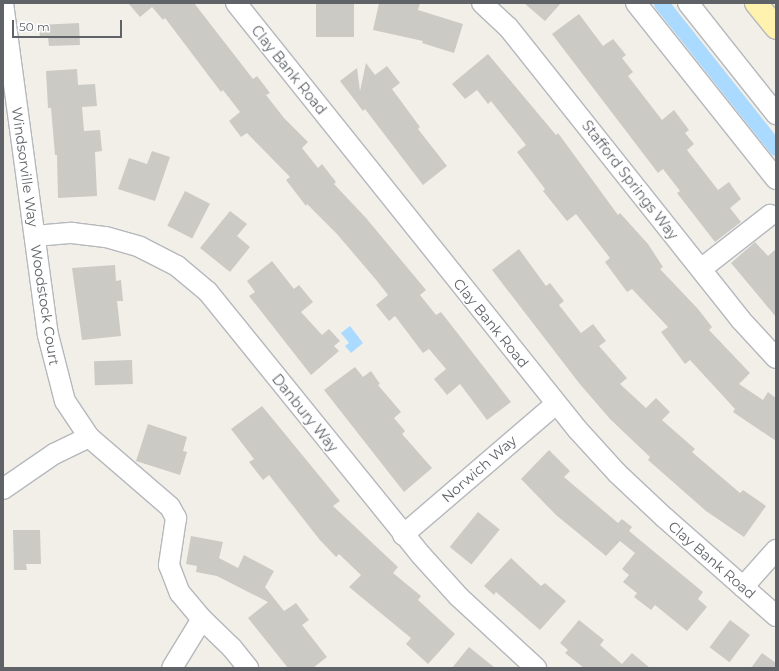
<!DOCTYPE html>
<html>
<head>
<meta charset="utf-8">
<style>
	body { margin:0 }
	#map { position:relative; width:779px; height:671px; overflow:hidden; background:#f1efe8; font-family:Montserrat,sans-serif }
	div>[style] { position:absolute }
	.water>* { inset:0; background:#aadaff }
	.canal>* { height:15px; margin:-7.5px; padding:0 7.5px; transform-origin:7.5px; border-radius:7.5px; background:#aadaff }
	.building>* { inset:0; background:#cccac5; transform-origin:0 0 }
	.roads { filter:drop-shadow(1px 0 #b5b8bc) drop-shadow(-1px 0 #b5b8bc) drop-shadow(0 1px #b5b8bc) drop-shadow(0 -1px #b5b8bc) }
	.minor>* { height:20px; margin:-10px; padding:0 10px; transform-origin:10px; border-radius:10px; background:#fff }
	.major>* { height:22px; margin:-11px; padding:0 11px; transform-origin:11px; border-radius:11px; background:#fff2af }
	span { translate:-50% -50%; white-space:nowrap; text-align:center; line-height:1.15; -webkit-text-stroke:3px #fff; paint-order:stroke }
	.street-label { font-size:14px; color:#5f6368 }
	.frame { position:absolute; inset:0; border:4px solid #5f6368; pointer-events:none }
	.scale { position:absolute; left:12px; top:20px; width:110px; height:18px; box-sizing:border-box; border:2px solid #5f6368; border-top:0; padding-left:5px; font-size:12px; line-height:14px; white-space:nowrap; color:#5f6368; -webkit-text-stroke:3px #fff; paint-order:stroke }
</style>
</head>
<body>
<div id="map">
	<div class="water">
		<div style="clip-path:polygon(350px 326px,363px 343px,351px 353px,345px 346px,349px 343px,341px 333px)"></div>
	</div>
	<div class="canal">
		<div style="left:661px;top:3px;width:185px;rotate:51.6deg"></div>
	</div>
	<div class="building">
		<div style="clip-path:polygon(128px 3px,194px 3px,253px 79px,257px 76px,270px 93px,266px 95px,284px 118px,308px 142px,302px 148px,318px 168px,322px 164px,336px 182px,334px 184px,366px 218px,426px 290px,420px 295px,436px 315px,441px 312px,511px 402px,487px 420px,460px 384px,447px 395px,434px 379px,446px 369px,429px 349px,423px 353px,395px 316px,389px 321px,376px 305px,388px 295px,377px 281px,337px 234px,307px 204px,306px 206px,286px 180px,290px 177px,247px 133px,241px 137px,229px 121px,240px 112px,223px 90px,221px 92px,165px 18px,163px 20px,152px 7px,140px 17px)"></div>
		<div style="left:316px;top:3px;width:38px;height:34px"></div>
		<div style="clip-path:polygon(379px 3px,420px 3px,418px 10px,463px 24px,454px 53px,422px 43px,423px 41px,373px 30px)"></div>
		<div style="clip-path:polygon(524px 3px,561px 3px,545px 21px)"></div>
		<div style="clip-path:polygon(579px 14px,603px 46px,613px 39px,626px 55px,622px 58px,633px 72px,628px 76px,662px 120px,674px 110px,689px 130px,685px 133px,694px 144px,687px 150px,718px 190px,729px 182px,741px 199px,730px 208px,741px 222px,715px 242px,677px 193px,680px 191px,663px 169px,658px 173px,552px 34px)"></div>
		<div style="clip-path:polygon(79px 23px,80px 45px,49px 46px,48px 38px,40px 38px,39px 25px)"></div>
		<div style="clip-path:polygon(488px 54px,556px 135px,558px 133px,618px 215px,620px 213px,648px 244px,663px 267px,660px 269px,698px 309px,712px 327px,709px 330px,750px 373px,739px 384px,763px 400px,768px 392px,776px 398px,776px 441px,733px 412px,735px 409px,690px 360px,685px 364px,661px 332px,668px 327px,632px 289px,627px 292px,605px 262px,610px 258px,576px 214px,567px 221px,543px 191px,545px 189px,517px 152px,526px 145px,491px 101px,488px 104px,477px 90px,465px 99px,452px 84px)"></div>
		<div style="clip-path:polygon(366px 63px,375px 75px,387px 66px,400px 83px,392px 89px,420px 127px,418px 129px,447px 166px,423px 185px,365px 109px,363px 111px,340px 81px,357px 68px,360px 91px)"></div>
		<div style="clip-path:polygon(77px 69px,78px 85px,95px 84px,97px 106px,82px 107px,84px 131px,100px 130px,102px 151px,95px 152px,97px 196px,58px 198px,57px 155px,55px 155px,51px 108px,48px 108px,46px 71px)"></div>
		<div style="clip-path:polygon(152px 151px,170px 157px,155px 201px,118px 189px,129px 158px,147px 164px)"></div>
		<div style="left:185px;top:191px;width:28px;height:39px;rotate:27deg"></div>
		<div style="clip-path:polygon(230px 211px,247px 224px,237px 236px,250px 247px,230px 272px,200px 248px)"></div>
		<div style="clip-path:polygon(755px 242px,768px 256px,776px 249px,776px 317px,731px 263px)"></div>
		<div style="clip-path:polygon(519px 249px,546px 286px,550px 283px,564px 301px,559px 305px,581px 333px,593px 324px,606px 341px,599px 346px,627px 378px,620px 384px,646px 408px,656px 398px,670px 412px,662px 420px,695px 449px,692px 452px,740px 493px,743px 490px,766px 506px,744px 537px,706px 511px,648px 460px,650px 457px,610px 419px,579px 383px,492px 270px)"></div>
		<div style="clip-path:polygon(272px 261px,294px 289px,299px 285px,313px 302px,301px 312px,322px 335px,329px 329px,340px 341px,334px 346px,339px 351px,311px 375px,249px 296px,255px 292px,247px 281px)"></div>
		<div style="clip-path:polygon(115px 265px,116px 281px,121px 280px,123px 301px,117px 301px,121px 336px,82px 340px,72px 268px)"></div>
		<div style="left:132px;top:360px;width:24px;height:38px;rotate:88deg"></div>
		<div style="clip-path:polygon(355px 367px,363px 377px,371px 371px,380px 384px,378px 385px,401px 412px,394px 418px,405px 431px,402px 434px,432px 468px,404px 492px,324px 390px)"></div>
		<div style="clip-path:polygon(262px 406px,340px 501px,333px 506px,398px 567px,393px 573px,421px 596px,418px 600px,455px 634px,428px 664px,406px 644px,411px 638px,349px 587px,361px 575px,339px 554px,336px 557px,319px 539px,269px 475px,263px 480px,249px 462px,254px 459px,231px 429px)"></div>
		<div style="clip-path:polygon(148px 424px,187px 437px,183px 451px,187px 452px,180px 475px,136px 461px)"></div>
		<div style="clip-path:polygon(549px 450px,570px 471px,564px 477px,618px 523px,622px 519px,632px 527px,629px 531px,703px 592px,698px 599px,707px 607px,687px 631px,655px 605px,651px 610px,634px 597px,637px 593px,623px 582px,629px 575px,622px 569px,635px 553px,620px 541px,606px 556px,556px 515px,521px 479px)"></div>
		<div style="left:478px;top:512px;width:28px;height:45px;rotate:39deg"></div>
		<div style="clip-path:polygon(13px 530px,40px 530px,41px 564px,26px 564px,27px 570px,14px 570px)"></div>
		<div style="clip-path:polygon(191px 536px,223px 542px,219px 558px,238px 568px,244px 555px,274px 571px,265px 587px,284px 611px,296px 603px,309px 620px,302px 625px,327px 657px,313px 668px,288px 668px,248px 618px,268px 602px,217px 576px,196px 572px,197px 566px,186px 564px)"></div>
		<div style="clip-path:polygon(511px 558px,541px 586px,545px 583px,566px 601px,540px 630px,496px 592px,494px 595px,484px 586px)"></div>
		<div style="clip-path:polygon(579px 620px,604px 640px,600px 645px,622px 664px,632px 653px,650px 668px,584px 668px,565px 653px,568px 650px,560px 643px)"></div>
		<div style="left:730px;top:620px;width:25px;height:34px;rotate:37deg"></div>
		<div style="clip-path:polygon(469px 647px,495px 668px,452px 668px)"></div>
		<div style="clip-path:polygon(762px 653px,776px 663px,776px 668px,751px 668px)"></div>
	</div>
	<div class="roads">
		<div class="minor">
			<div style="left:3px;top:3px;width:335px;rotate:82.3deg"></div>
			<div style="left:48px;top:335px;width:68px;rotate:75.6deg"></div>
			<div style="left:65px;top:401px;width:43px;rotate:56.3deg"></div>
			<div style="left:89px;top:437px;width:107px;rotate:40.8deg"></div>
			<div style="left:170px;top:507px;width:13px;rotate:61deg"></div>
			<div style="left:176px;top:518px;width:48px;rotate:98.5deg"></div>
			<div style="left:169px;top:565px;width:30px;rotate:69deg"></div>
			<div style="left:180px;top:593px;width:34px;rotate:50deg"></div>
			<div style="left:202px;top:619px;width:57px;rotate:121.5deg"></div>
			<div style="left:236px;top:3px;width:546px;rotate:51.32deg"></div>
			<div style="left:577px;top:429px;width:59px;rotate:47.7deg"></div>
			<div style="left:617px;top:473px;width:66px;rotate:43.2deg"></div>
			<div style="left:665px;top:518px;width:148px;rotate:41.4deg"></div>
			<div style="left:482px;top:3px;width:35px;rotate:43deg"></div>
			<div style="left:508px;top:27px;width:373px;rotate:51.5deg"></div>
			<div style="left:740px;top:319px;width:53px;rotate:47.3deg"></div>
			<div style="left:636px;top:3px;width:225px;rotate:51.5deg"></div>
			<div style="left:688px;top:3px;width:142px;rotate:51.6deg"></div>
			<div style="left:35px;top:236px;width:37px;rotate:-5deg"></div>
			<div style="left:72px;top:233px;width:34px;rotate:7deg"></div>
			<div style="left:106px;top:237px;width:35px;rotate:16deg"></div>
			<div style="left:140px;top:247px;width:42px;rotate:27.2deg"></div>
			<div style="left:177px;top:266px;width:40px;rotate:40deg"></div>
			<div style="left:208px;top:292px;width:338px;rotate:51deg"></div>
			<div style="left:421px;top:555px;width:57px;rotate:47.9deg"></div>
			<div style="left:459px;top:597px;width:105px;rotate:42.7deg"></div>
			<div style="left:701px;top:269px;width:88px;rotate:-38deg"></div>
			<div style="left:3px;top:489px;width:62px;rotate:-34.5deg"></div>
			<div style="left:54px;top:454px;width:39px;rotate:-26deg"></div>
			<div style="left:403px;top:535px;width:201px;rotate:-40.6deg"></div>
			<div style="left:743px;top:587px;width:50px;rotate:-48.3deg"></div>
			<div style="left:202px;top:619px;width:42px;rotate:44deg"></div>
			<div style="left:232px;top:648px;width:26px;rotate:51deg"></div>
		</div>
		<div class="major">
			<div style="left:756px;top:3px;width:32px;rotate:51deg"></div>
		</div>
	</div>
	<div class="street-label">
		<span style="left:289px;top:70px;rotate:51deg">Clay Bank Road</span>
		<span style="left:25px;top:167px;rotate:82deg">Windsorville Way</span>
		<span style="left:630px;top:180px;rotate:52deg">Stafford Springs Way</span>
		<span style="left:45px;top:305px;rotate:81deg">Woodstock Court</span>
		<span style="left:491px;top:323px;rotate:51deg">Clay Bank Road</span>
		<span style="left:305px;top:413px;rotate:51deg">Danbury Way</span>
		<span style="left:479px;top:469px;rotate:-41deg">Norwich Way</span>
		<span style="left:712px;top:560px;rotate:41deg">Clay Bank Road</span>
	</div>
	<div class="frame"></div>
	<div class="scale">50 m</div>
</div>
</body>
</html>
